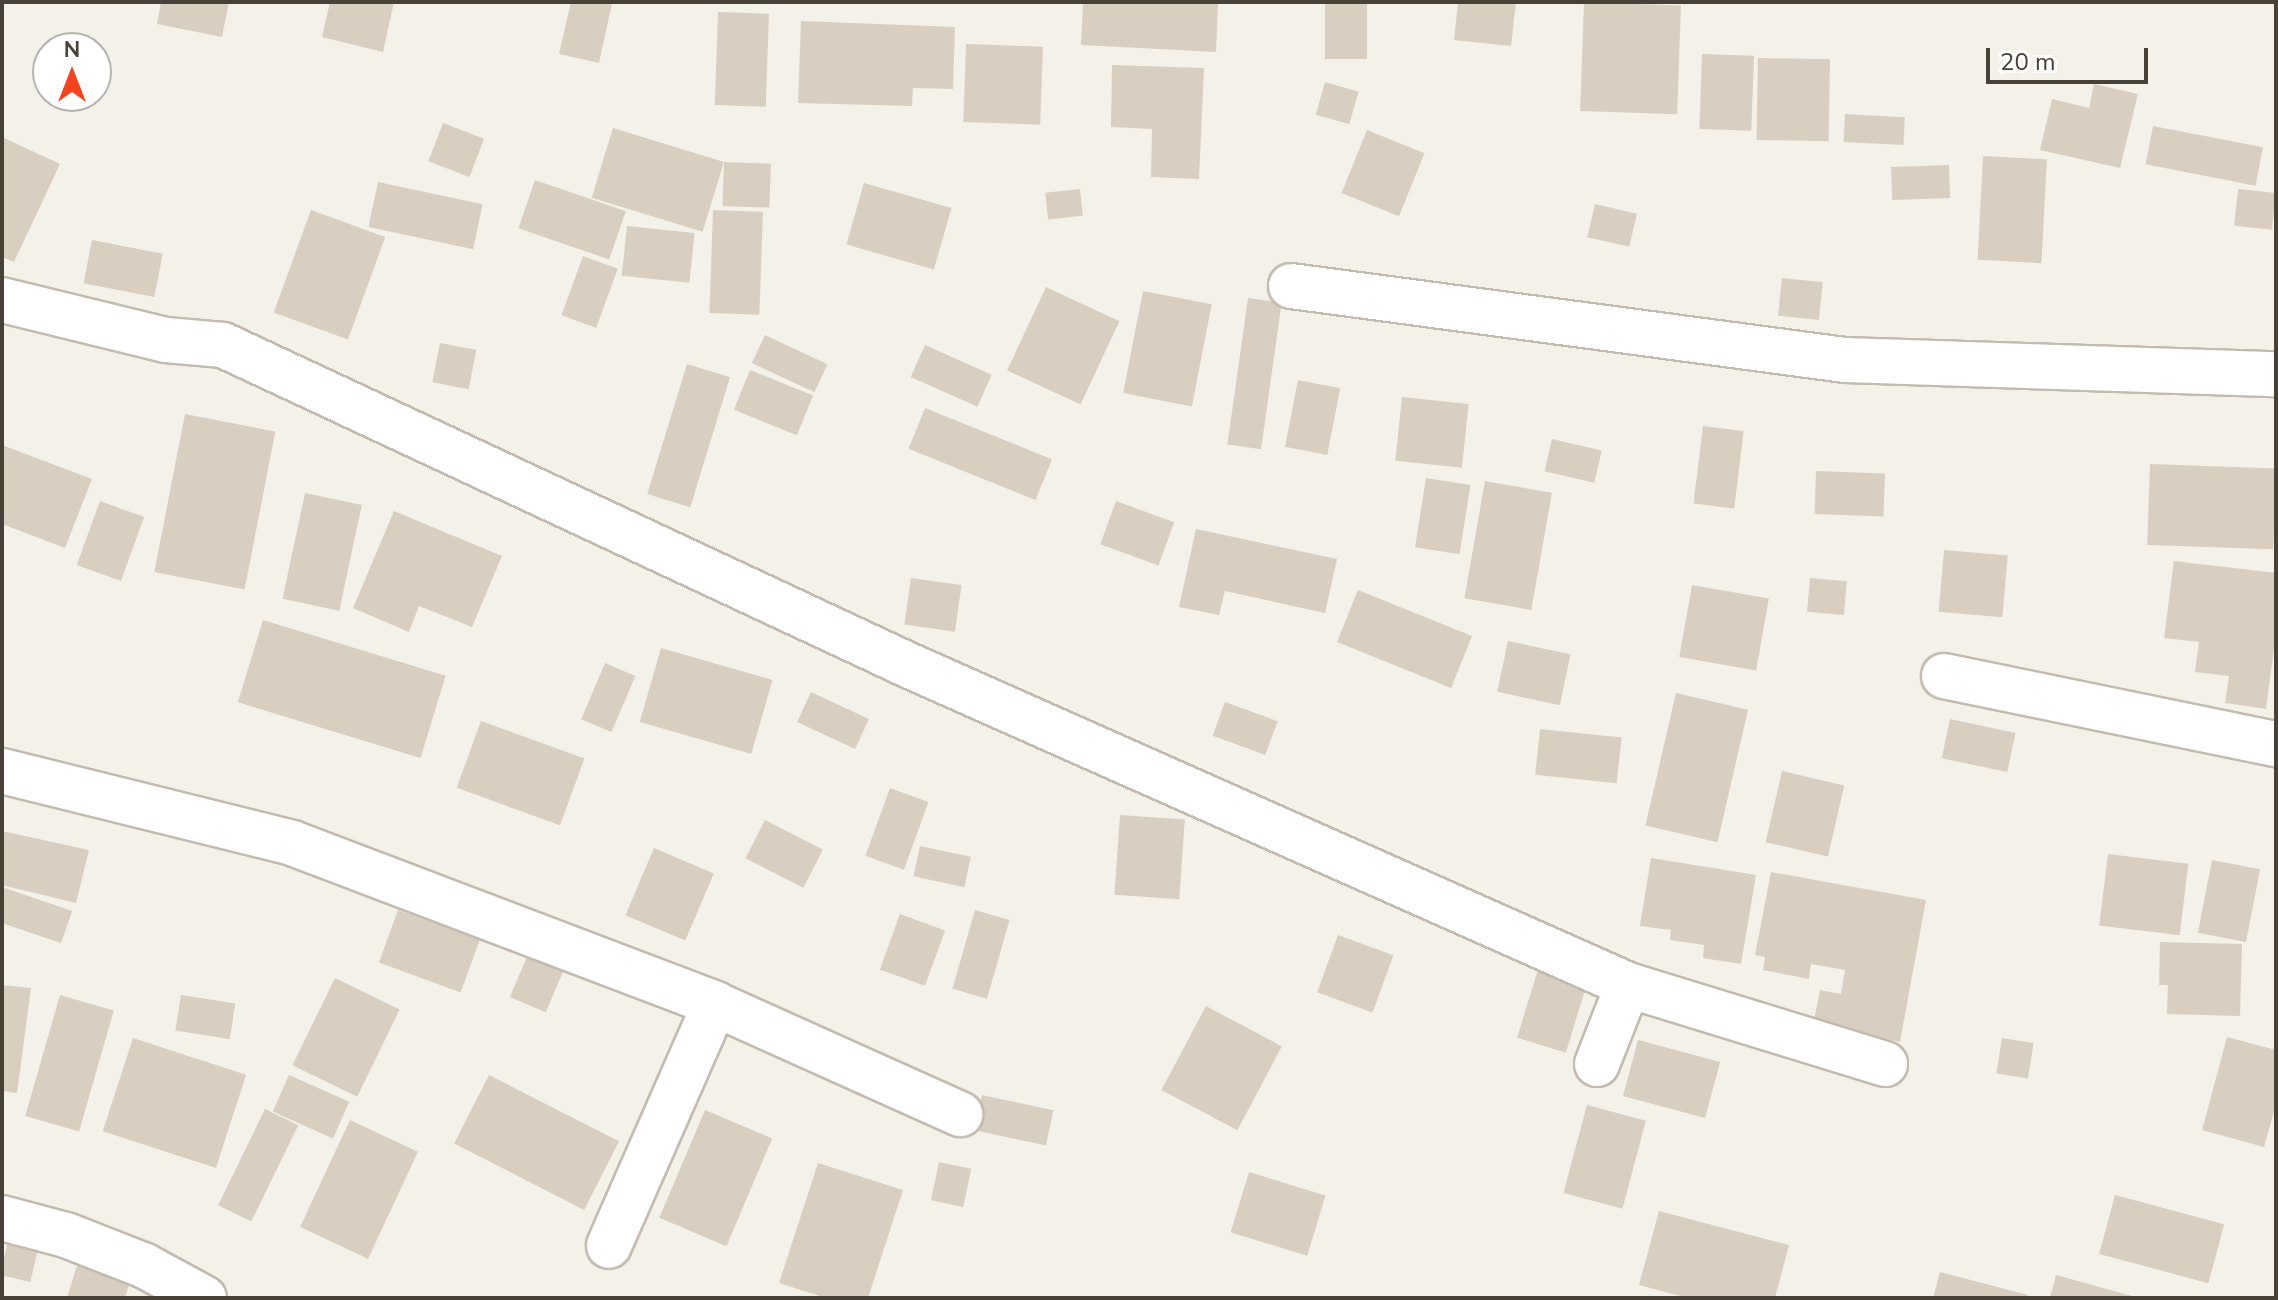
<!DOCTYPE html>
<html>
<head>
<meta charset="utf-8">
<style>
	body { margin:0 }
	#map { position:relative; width:2278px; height:1300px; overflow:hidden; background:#f4f1e8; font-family:"Nunito Sans",sans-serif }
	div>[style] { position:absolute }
	.building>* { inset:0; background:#d8cfc1; transform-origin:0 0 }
	.roads { filter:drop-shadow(2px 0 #c2bbae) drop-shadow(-2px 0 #c2bbae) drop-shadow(0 2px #c2bbae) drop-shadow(0 -2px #c2bbae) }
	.minor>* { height:44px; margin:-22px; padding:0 22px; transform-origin:22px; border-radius:22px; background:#fff }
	span { translate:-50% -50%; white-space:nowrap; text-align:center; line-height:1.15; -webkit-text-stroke:6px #fff; paint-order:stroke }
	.frame { position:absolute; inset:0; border:4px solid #474137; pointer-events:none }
	.north { position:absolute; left:32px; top:32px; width:80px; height:80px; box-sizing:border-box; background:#fff; border:2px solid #b5b3af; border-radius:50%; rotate:0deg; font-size:22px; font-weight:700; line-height:32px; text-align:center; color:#474137 }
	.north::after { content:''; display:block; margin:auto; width:28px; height:36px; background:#f6421d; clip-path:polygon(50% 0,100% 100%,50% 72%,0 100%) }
	.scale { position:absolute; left:1986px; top:48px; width:162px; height:36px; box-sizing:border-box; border:4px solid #474137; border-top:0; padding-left:10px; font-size:24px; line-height:28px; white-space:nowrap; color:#474137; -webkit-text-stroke:6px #fff; paint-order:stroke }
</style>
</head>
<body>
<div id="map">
	<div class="building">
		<div style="clip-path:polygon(161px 2px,229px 2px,222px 37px,157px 24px)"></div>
		<div style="clip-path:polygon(330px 2px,394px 2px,383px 52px,322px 37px)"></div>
		<div style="clip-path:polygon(571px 2px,612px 3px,599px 63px,559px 54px)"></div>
		<div style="clip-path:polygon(1083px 2px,1218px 2px,1216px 52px,1081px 45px)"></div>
		<div style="left:1325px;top:2px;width:42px;height:57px"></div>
		<div style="clip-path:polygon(1458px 2px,1516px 2px,1511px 46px,1454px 40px)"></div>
		<div style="left:1584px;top:2px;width:97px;height:109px;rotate:2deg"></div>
		<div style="left:718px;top:12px;width:51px;height:93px;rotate:2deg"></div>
		<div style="clip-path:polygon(801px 21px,955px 27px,953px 89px,913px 88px,912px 106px,798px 103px)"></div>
		<div style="left:966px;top:44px;width:77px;height:78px;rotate:2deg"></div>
		<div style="left:1702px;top:54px;width:52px;height:75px;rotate:2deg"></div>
		<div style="left:1758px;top:58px;width:72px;height:82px;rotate:1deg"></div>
		<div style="clip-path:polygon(1112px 65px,1204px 68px,1199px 179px,1151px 177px,1152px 129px,1111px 127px)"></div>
		<div style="left:1325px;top:82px;width:35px;height:34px;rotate:16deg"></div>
		<div style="clip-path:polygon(2094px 84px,2138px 94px,2120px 168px,2040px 150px,2052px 99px,2089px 108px)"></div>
		<div style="left:1845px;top:114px;width:60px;height:28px;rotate:3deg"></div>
		<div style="left:443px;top:123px;width:44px;height:41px;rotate:21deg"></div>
		<div style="left:2153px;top:126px;width:112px;height:39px;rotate:11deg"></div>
		<div style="left:613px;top:128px;width:116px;height:73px;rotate:17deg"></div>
		<div style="left:1367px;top:130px;width:62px;height:68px;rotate:22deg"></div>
		<div style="clip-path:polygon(2px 137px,60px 164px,14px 262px,2px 257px)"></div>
		<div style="left:1983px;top:156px;width:64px;height:104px;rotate:3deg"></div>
		<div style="left:724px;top:162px;width:47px;height:44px;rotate:2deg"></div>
		<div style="left:1949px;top:165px;width:33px;height:58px;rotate:88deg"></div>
		<div style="left:535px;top:180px;width:96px;height:51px;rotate:19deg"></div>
		<div style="left:378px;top:182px;width:107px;height:46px;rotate:12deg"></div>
		<div style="left:864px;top:183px;width:91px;height:64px;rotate:16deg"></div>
		<div style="left:1080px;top:189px;width:27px;height:35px;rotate:84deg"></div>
		<div style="left:2238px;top:189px;width:38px;height:37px;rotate:6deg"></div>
		<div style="left:1595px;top:204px;width:43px;height:34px;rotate:13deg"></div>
		<div style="left:311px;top:210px;width:79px;height:109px;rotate:20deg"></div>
		<div style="left:713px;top:210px;width:50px;height:103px;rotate:2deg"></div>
		<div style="left:627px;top:226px;width:68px;height:50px;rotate:6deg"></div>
		<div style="left:92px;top:240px;width:72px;height:44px;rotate:11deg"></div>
		<div style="left:583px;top:256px;width:37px;height:63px;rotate:20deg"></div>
		<div style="left:1782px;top:278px;width:41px;height:38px;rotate:6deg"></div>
		<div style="left:1046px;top:287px;width:81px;height:92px;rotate:25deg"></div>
		<div style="left:1143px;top:291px;width:70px;height:104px;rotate:11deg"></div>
		<div style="left:1248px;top:298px;width:34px;height:148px;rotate:8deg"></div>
		<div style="left:765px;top:335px;width:69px;height:31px;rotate:25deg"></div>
		<div style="left:440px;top:343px;width:37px;height:40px;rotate:11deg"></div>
		<div style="left:925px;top:345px;width:73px;height:35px;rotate:24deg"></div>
		<div style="left:687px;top:364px;width:45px;height:136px;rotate:17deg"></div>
		<div style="left:750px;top:370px;width:68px;height:43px;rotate:22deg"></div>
		<div style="left:1298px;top:380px;width:43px;height:68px;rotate:11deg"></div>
		<div style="left:1402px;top:397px;width:67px;height:64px;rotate:6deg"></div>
		<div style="left:925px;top:408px;width:137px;height:44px;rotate:22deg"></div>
		<div style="left:185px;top:414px;width:92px;height:161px;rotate:11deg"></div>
		<div style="left:1703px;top:426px;width:41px;height:78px;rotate:7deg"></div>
		<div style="left:1552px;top:439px;width:51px;height:33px;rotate:13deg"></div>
		<div style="clip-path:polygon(2px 445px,92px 479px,65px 548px,2px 524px)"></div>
		<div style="left:2150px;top:464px;width:126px;height:81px;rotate:2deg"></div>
		<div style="left:1816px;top:471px;width:69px;height:43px;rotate:2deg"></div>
		<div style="left:1426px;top:478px;width:45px;height:70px;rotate:9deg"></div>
		<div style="left:1485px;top:481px;width:68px;height:119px;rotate:10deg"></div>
		<div style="left:305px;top:493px;width:58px;height:108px;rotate:12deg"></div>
		<div style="left:100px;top:501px;width:47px;height:68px;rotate:20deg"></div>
		<div style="left:1116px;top:501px;width:62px;height:46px;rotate:20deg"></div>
		<div style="clip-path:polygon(394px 511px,502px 556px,472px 627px,419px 606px,409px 632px,353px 608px)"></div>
		<div style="clip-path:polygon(1196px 529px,1337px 559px,1325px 613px,1225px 591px,1219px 615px,1179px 607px)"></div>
		<div style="left:1944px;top:550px;width:64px;height:62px;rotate:5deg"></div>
		<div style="clip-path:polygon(2174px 561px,2276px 573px,2276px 633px,2266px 709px,2225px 703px,2229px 676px,2195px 672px,2199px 642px,2164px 638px)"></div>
		<div style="left:911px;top:578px;width:51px;height:47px;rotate:8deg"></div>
		<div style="left:1810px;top:578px;width:37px;height:34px;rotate:5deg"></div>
		<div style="left:1692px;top:585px;width:78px;height:73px;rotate:10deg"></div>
		<div style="left:1358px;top:590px;width:123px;height:56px;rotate:22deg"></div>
		<div style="left:263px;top:620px;width:191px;height:86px;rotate:17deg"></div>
		<div style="left:1508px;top:641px;width:64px;height:52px;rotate:12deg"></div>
		<div style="left:661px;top:648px;width:116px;height:77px;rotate:16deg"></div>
		<div style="left:605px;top:663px;width:33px;height:61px;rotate:23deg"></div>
		<div style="left:811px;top:692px;width:64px;height:33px;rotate:25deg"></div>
		<div style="left:1676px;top:693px;width:74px;height:136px;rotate:13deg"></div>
		<div style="left:1225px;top:702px;width:56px;height:36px;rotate:20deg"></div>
		<div style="left:1950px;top:719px;width:67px;height:40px;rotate:12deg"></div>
		<div style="left:481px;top:721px;width:110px;height:71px;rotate:20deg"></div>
		<div style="left:1540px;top:729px;width:82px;height:46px;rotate:6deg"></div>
		<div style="left:1782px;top:771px;width:64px;height:73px;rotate:13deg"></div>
		<div style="left:890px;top:788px;width:41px;height:72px;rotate:20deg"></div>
		<div style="left:1120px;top:815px;width:65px;height:80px;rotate:4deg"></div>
		<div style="left:765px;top:820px;width:65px;height:43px;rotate:27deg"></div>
		<div style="clip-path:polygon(2px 831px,89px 850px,76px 903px,2px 885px)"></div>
		<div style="left:920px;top:846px;width:52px;height:31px;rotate:12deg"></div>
		<div style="left:654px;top:848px;width:65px;height:73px;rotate:23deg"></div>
		<div style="left:2108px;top:854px;width:81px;height:72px;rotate:7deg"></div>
		<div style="clip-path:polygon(1651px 858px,1756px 875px,1741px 964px,1703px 958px,1704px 945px,1670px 940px,1671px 930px,1640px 926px)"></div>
		<div style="left:2212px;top:860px;width:49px;height:74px;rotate:11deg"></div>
		<div style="clip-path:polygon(1771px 872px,1926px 900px,1900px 1042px,1813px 1026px,1820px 990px,1841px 994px,1845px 970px,1811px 964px,1809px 979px,1763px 970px,1765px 957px,1755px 955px)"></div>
		<div style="left:5px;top:888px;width:71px;height:34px;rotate:19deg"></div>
		<div style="left:398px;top:910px;width:87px;height:56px;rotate:20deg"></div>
		<div style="left:975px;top:910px;width:36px;height:82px;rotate:16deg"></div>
		<div style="left:900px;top:914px;width:48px;height:59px;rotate:20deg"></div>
		<div style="left:1338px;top:935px;width:59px;height:61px;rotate:20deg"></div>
		<div style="clip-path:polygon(2160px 942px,2242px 944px,2240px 1016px,2167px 1014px,2168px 985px,2159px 985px)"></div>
		<div style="left:529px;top:952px;width:39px;height:49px;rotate:23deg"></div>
		<div style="left:1539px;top:966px;width:51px;height:75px;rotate:17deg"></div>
		<div style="left:335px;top:978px;width:72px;height:97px;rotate:26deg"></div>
		<div style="clip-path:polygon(2px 985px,31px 988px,17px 1093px,2px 1091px)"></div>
		<div style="left:60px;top:995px;width:56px;height:126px;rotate:16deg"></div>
		<div style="left:181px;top:995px;width:55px;height:36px;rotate:9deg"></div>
		<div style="left:1206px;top:1006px;width:86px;height:95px;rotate:28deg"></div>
		<div style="clip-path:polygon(2227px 1037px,2276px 1050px,2276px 1104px,2264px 1147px,2202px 1130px)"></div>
		<div style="left:133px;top:1038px;width:119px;height:98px;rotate:18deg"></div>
		<div style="left:2002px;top:1038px;width:32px;height:36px;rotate:9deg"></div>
		<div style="left:1638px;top:1040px;width:85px;height:58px;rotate:15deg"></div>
		<div style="left:289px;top:1075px;width:66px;height:40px;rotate:24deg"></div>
		<div style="left:489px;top:1075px;width:146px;height:77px;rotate:27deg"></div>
		<div style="left:982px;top:1095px;width:73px;height:36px;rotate:12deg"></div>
		<div style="left:1587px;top:1105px;width:61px;height:91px;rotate:15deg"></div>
		<div style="left:265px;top:1109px;width:37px;height:107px;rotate:26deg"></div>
		<div style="left:705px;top:1110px;width:73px;height:117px;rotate:23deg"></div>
		<div style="left:350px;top:1120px;width:75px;height:118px;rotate:25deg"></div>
		<div style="left:939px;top:1162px;width:33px;height:39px;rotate:12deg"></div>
		<div style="clip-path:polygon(818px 1163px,903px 1190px,868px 1298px,826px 1298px,779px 1283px)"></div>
		<div style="left:1249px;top:1172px;width:80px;height:63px;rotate:17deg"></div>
		<div style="left:2115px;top:1195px;width:113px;height:61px;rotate:15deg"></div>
		<div style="clip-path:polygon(1659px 1211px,1789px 1245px,1775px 1298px,1688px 1298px,1639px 1285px)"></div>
		<div style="left:8px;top:1241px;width:31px;height:35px;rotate:13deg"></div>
		<div style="clip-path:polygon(81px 1252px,134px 1268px,125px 1298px,67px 1298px)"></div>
		<div style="clip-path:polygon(1940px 1272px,2028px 1295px,2027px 1298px,1933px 1298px)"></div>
		<div style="clip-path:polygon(2056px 1275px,2136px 1297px,2136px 1298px,2050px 1298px)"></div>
	</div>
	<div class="roads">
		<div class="minor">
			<div style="left:1291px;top:286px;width:559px;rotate:7.61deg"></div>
			<div style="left:1845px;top:360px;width:431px;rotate:1.9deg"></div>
			<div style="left:2px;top:300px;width:169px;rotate:13.7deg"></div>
			<div style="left:166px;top:340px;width:57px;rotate:5deg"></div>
			<div style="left:223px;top:345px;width:756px;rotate:25.04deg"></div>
			<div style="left:908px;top:665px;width:788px;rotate:23.96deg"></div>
			<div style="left:1628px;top:985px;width:269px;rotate:17.1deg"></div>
			<div style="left:1944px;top:676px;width:339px;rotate:11.6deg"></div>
			<div style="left:2px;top:771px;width:299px;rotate:13.9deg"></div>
			<div style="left:292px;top:843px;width:453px;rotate:20.8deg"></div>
			<div style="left:715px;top:1004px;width:264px;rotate:113.7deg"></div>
			<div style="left:715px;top:1004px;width:269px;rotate:24.2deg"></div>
			<div style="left:1597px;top:1064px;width:85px;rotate:-68.6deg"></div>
			<div style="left:2px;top:1218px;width:66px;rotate:14.9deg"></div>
			<div style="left:66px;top:1235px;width:85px;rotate:21.4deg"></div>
			<div style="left:145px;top:1266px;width:67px;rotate:28.5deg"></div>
		</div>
	</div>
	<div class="frame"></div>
	<div class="north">N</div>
	<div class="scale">20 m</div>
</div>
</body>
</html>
